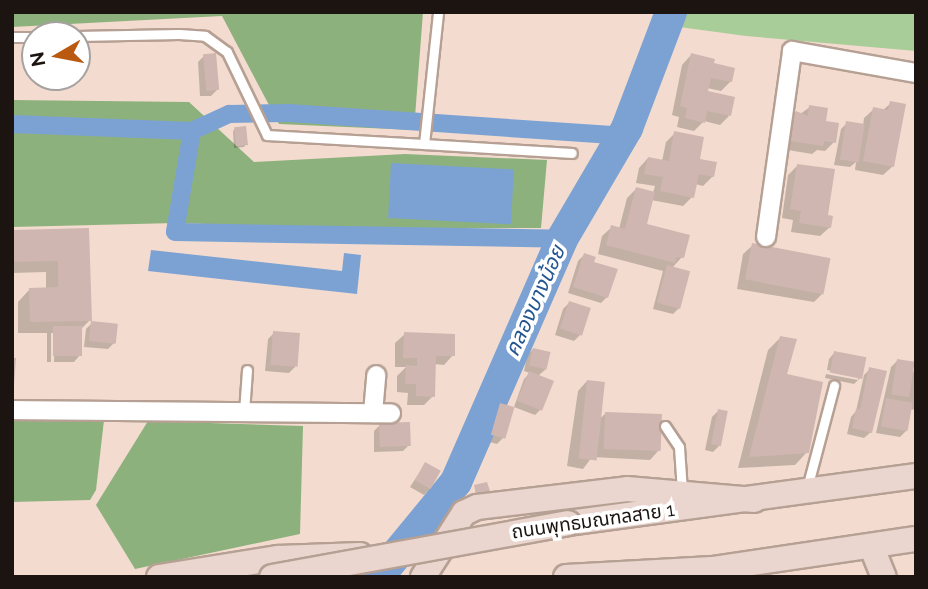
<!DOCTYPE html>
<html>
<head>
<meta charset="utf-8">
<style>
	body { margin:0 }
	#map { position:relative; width:928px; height:589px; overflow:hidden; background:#f3dccf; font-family:Raleway,"Noto Sans Thai",sans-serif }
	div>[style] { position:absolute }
	.green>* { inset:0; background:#a9cd99 }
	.forest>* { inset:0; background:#8db17d }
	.water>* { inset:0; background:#7ca2d3; transform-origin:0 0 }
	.shadow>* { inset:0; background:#0003 }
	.canal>* { height:18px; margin:-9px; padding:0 9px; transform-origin:9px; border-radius:9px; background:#7ca2d3 }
	.river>* { height:32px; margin:-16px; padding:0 16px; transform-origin:16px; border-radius:16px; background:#7ca2d3 }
	.building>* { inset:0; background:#d0b6b0; transform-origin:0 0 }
	.roads { filter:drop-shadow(2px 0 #b6a094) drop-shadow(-2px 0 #b6a094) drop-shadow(0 2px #b6a094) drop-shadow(0 -2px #b6a094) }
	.lane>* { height:9px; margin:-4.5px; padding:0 4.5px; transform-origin:4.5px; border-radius:4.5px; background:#fff }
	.street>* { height:18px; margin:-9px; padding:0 9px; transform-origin:9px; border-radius:9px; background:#fff }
	.secondary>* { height:24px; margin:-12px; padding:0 12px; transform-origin:12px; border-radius:12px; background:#ead6ce }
	.bridges { filter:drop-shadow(2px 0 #b6a094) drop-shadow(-2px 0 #b6a094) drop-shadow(0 2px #b6a094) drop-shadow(0 -2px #b6a094) }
	.secondary-bridge>* { height:24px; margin:-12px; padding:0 12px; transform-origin:12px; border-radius:12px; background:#ead6ce }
	span { translate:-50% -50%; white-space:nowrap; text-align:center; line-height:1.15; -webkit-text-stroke:7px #fff; paint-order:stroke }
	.street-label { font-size:19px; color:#1c1410 }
	.water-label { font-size:21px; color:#235592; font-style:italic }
	.frame { position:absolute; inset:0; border:14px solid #1c1410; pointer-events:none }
	.north { position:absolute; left:21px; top:21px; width:70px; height:70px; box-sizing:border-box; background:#fff; border:2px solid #a4a19f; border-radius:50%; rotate:260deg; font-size:19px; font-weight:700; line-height:28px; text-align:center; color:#1c1410 }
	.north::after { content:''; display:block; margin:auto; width:24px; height:32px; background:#b95a10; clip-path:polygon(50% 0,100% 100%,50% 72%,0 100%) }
</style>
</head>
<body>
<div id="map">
	<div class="green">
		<div style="clip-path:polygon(684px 12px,916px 12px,916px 51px,746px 36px,679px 27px)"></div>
	</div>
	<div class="forest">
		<div style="clip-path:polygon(12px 12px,423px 12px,414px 130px,279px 124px,222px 16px,12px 27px)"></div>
		<div style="clip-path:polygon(12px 100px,189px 102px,254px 162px,405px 154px,547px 160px,541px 228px,321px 228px,176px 223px,12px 227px)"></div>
		<div style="clip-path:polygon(12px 417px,104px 420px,96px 490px,90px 500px,12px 502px)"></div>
		<div style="clip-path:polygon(148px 421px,303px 426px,300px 534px,135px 569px,96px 505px)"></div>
	</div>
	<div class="water">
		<div style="left:391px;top:163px;width:123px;height:55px;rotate:3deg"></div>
		<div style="clip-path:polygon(151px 250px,342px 271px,344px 253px,361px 255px,357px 294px,148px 271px)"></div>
	</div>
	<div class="shadow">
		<div style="clip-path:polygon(691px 55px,712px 64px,731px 81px,721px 91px,707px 88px,706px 93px,729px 116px,720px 125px,704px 121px,694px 131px,677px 127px,679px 117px,672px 115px,682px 65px)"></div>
		<div style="clip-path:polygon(204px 56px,217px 90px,211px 96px,200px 96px,198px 62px)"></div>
		<div style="clip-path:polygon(891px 103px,893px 166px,883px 175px,855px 170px,856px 162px,850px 167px,834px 165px,841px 129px,847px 123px,863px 126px,864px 118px,874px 109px,883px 110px)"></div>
		<div style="clip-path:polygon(810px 107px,824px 123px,834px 142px,825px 151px,817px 150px,812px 154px,782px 149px,782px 127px)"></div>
		<div style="clip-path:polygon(235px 129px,246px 144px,244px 147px,234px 148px,233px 131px)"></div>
		<div style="clip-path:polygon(675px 133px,713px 176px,703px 186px,695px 184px,692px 197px,683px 206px,651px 200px,645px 225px,682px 257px,672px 268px,679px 308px,673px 314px,653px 309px,663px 271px,598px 254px,602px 236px,612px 227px,619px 229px,627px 198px,636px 189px,653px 193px,655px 186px,636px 183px,639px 168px,648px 158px,662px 161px,666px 142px)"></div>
		<div style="clip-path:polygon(797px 166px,830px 227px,820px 236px,791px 232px,793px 220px,782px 218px,788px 175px)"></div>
		<div style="clip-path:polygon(88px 230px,90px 320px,80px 330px,80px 355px,74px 362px,54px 362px,55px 333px,51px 333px,51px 362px,47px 362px,47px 333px,18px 333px,18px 302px,30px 289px,46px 289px,46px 272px,12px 273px,12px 231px)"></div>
		<div style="clip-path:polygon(753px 245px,823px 293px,814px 302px,737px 289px,743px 254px)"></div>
		<div style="clip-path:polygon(584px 255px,592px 263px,607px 297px,601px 303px,568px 293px,578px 261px)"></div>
		<div style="clip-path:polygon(569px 303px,580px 335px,574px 341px,555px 335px,563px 309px)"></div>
		<div style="clip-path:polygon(92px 323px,114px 343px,108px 349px,84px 347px,86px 329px)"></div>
		<div style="clip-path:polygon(274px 333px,295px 367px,289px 373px,265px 371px,268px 339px)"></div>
		<div style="clip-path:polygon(405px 334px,453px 355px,444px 365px,434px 364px,433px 396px,424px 405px,407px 405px,408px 393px,397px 392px,397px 376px,406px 367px,395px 367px,395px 343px)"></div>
		<div style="clip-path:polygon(780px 338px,785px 375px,807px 452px,795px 465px,738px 468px,768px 350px)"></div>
		<div style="clip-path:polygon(533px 349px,546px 369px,538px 376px,541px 409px,535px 415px,514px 407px,524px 379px,530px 373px,524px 371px,527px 356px)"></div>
		<div style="clip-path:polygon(835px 352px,860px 378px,854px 384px,825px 378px,826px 374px,858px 380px,858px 377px,827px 370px,829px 359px)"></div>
		<div style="clip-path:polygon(897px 361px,911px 374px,916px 369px,916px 410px,910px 409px,906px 431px,900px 437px,876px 433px,891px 367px)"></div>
		<div style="clip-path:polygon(870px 369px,871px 432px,864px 438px,847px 434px,851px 417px,856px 411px,864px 375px)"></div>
		<div style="clip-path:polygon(587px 381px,597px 421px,605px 414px,659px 450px,650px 460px,592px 457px,583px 469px,567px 466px,578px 391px)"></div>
		<div style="clip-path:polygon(500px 405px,503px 438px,497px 444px,486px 441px,494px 411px)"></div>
		<div style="clip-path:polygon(718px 411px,719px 446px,713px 452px,705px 450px,712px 417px)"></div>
		<div style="clip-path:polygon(380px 425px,409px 445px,403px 451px,374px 452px,374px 431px)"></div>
		<div style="clip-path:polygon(425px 464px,430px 489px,424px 495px,410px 487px)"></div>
	</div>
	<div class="canal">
		<div style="left:12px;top:124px;width:180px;rotate:2.2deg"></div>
		<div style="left:192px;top:131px;width:102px;rotate:99.6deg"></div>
		<div style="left:175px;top:232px;width:387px;rotate:1deg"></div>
		<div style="left:192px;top:131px;width:41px;rotate:-24.7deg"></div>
		<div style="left:229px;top:114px;width:60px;rotate:-1deg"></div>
		<div style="left:289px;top:113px;width:335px;rotate:3.9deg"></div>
	</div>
	<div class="river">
		<div style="left:378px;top:577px;width:123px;rotate:-50.6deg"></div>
		<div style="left:456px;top:482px;width:265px;rotate:-66.4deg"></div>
		<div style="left:562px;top:239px;width:129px;rotate:-59.6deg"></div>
		<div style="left:627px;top:128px;width:124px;rotate:-69.2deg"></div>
	</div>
	<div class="building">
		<div style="left:216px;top:53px;width:37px;height:13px;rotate:85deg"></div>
		<div style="clip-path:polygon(691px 53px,715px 59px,714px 63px,735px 68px,732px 82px,711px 78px,708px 91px,735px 97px,731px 116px,707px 111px,705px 123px,685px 118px,687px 108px,680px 106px)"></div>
		<div style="clip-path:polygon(890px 101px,906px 104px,894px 167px,863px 161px,873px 107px,888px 110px)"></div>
		<div style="clip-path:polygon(809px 105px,828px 108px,826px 121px,839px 123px,836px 143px,824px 141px,823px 146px,790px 141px,790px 116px,796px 111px,808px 116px)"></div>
		<div style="left:846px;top:121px;width:19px;height:39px;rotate:9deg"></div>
		<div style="left:246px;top:126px;width:19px;height:12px;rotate:84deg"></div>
		<div style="clip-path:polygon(674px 131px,704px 137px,700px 159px,717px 162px,714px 177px,699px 174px,694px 198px,660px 191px,663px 177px,644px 174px,648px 157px,669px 161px)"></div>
		<div style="clip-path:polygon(797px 164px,835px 169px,828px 215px,833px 216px,831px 228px,799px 223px,801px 211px,790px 209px)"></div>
		<div style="clip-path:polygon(636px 187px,655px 192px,647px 224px,690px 235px,684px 258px,676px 257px,675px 263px,606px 245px,611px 225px,625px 229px)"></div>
		<div style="clip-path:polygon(89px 228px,92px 321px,30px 322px,29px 288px,58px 287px,58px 261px,12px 262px,12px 230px)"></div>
		<div style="left:752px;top:243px;width:80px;height:37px;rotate:11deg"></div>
		<div style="clip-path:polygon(584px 253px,596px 257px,594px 262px,618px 269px,608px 298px,573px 287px)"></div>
		<div style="left:667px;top:265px;width:24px;height:39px;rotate:15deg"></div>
		<div style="left:569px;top:301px;width:23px;height:29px;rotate:18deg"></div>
		<div style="left:91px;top:321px;width:27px;height:20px;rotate:6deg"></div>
		<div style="left:82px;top:326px;width:30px;height:29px;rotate:90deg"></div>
		<div style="left:273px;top:331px;width:27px;height:34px;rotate:4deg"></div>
		<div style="clip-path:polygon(404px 332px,455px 334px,455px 356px,436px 356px,435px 397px,416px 396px,416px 384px,405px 384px,406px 365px,417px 366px,417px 358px,403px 358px)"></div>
		<div style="clip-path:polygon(780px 336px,797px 339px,787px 374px,823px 382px,809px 453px,749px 457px)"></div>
		<div style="left:533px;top:348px;width:18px;height:18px;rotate:13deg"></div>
		<div style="left:834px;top:351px;width:33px;height:22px;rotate:11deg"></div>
		<div style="clip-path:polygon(12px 358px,16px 358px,14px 386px,12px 386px)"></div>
		<div style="left:897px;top:359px;width:18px;height:36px;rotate:9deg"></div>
		<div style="clip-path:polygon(869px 367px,887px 371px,872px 433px,852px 428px,856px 409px,860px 409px)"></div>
		<div style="left:529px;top:371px;width:27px;height:32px;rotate:22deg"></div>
		<div style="left:587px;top:380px;width:18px;height:79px;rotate:6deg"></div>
		<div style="left:886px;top:398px;width:27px;height:29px;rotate:10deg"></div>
		<div style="left:500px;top:403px;width:15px;height:33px;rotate:16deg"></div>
		<div style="left:718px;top:409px;width:10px;height:36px;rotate:11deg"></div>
		<div style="left:605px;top:412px;width:57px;height:37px;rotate:2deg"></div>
		<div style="left:410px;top:422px;width:24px;height:31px;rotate:88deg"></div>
		<div style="left:425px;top:462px;width:18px;height:21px;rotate:29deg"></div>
		<div style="clip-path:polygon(487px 482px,490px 491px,476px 495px,474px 485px)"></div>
	</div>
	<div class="roads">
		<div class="lane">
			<div style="left:77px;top:36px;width:102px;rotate:-1.1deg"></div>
			<div style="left:179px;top:34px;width:26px;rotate:4deg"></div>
			<div style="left:205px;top:36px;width:27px;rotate:36deg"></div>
			<div style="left:227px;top:52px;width:92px;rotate:64.3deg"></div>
			<div style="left:267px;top:135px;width:157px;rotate:3.3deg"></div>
			<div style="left:424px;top:144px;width:133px;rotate:-83.9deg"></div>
			<div style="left:12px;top:37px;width:23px"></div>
			<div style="left:424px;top:144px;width:148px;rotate:3.5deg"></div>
			<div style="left:244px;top:412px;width:42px;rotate:-85.9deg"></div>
			<div style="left:665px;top:426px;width:25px;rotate:56deg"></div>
			<div style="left:679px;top:447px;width:44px;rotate:86.1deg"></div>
			<div style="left:807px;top:488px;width:106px;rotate:-75.2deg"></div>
		</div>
		<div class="street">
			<div style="left:766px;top:237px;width:188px;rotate:-82deg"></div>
			<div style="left:792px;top:51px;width:126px;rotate:10.1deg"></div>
			<div style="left:12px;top:410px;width:379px;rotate:0.5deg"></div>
			<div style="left:373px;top:413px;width:38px;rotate:-85deg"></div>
		</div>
		<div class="secondary">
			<div style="left:568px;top:523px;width:351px;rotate:-7.7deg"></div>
			<div style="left:872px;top:548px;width:31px;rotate:68deg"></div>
			<div style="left:159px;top:577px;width:121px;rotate:-9.1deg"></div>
			<div style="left:278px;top:558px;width:82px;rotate:-2.1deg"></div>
			<div style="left:423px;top:577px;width:76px;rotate:-57.4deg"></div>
			<div style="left:464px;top:513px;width:14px;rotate:-25deg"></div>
			<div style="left:477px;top:507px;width:151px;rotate:-6.8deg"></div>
			<div style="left:627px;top:489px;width:128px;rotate:4.9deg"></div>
			<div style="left:566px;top:577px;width:146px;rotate:-3.1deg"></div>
			<div style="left:712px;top:569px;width:206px;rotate:-8.4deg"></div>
		</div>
	</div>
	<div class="bridges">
		<div class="secondary-bridge">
			<div style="left:272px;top:577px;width:301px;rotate:-10.3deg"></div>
		</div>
	</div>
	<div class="street-label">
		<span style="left:593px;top:521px;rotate:-8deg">ถนนพุทธมณฑลสาย 1</span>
	</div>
	<div class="water-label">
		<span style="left:535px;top:301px;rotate:-66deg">คลองบางน้อย</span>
	</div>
	<div class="frame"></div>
	<div class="north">N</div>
</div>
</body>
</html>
